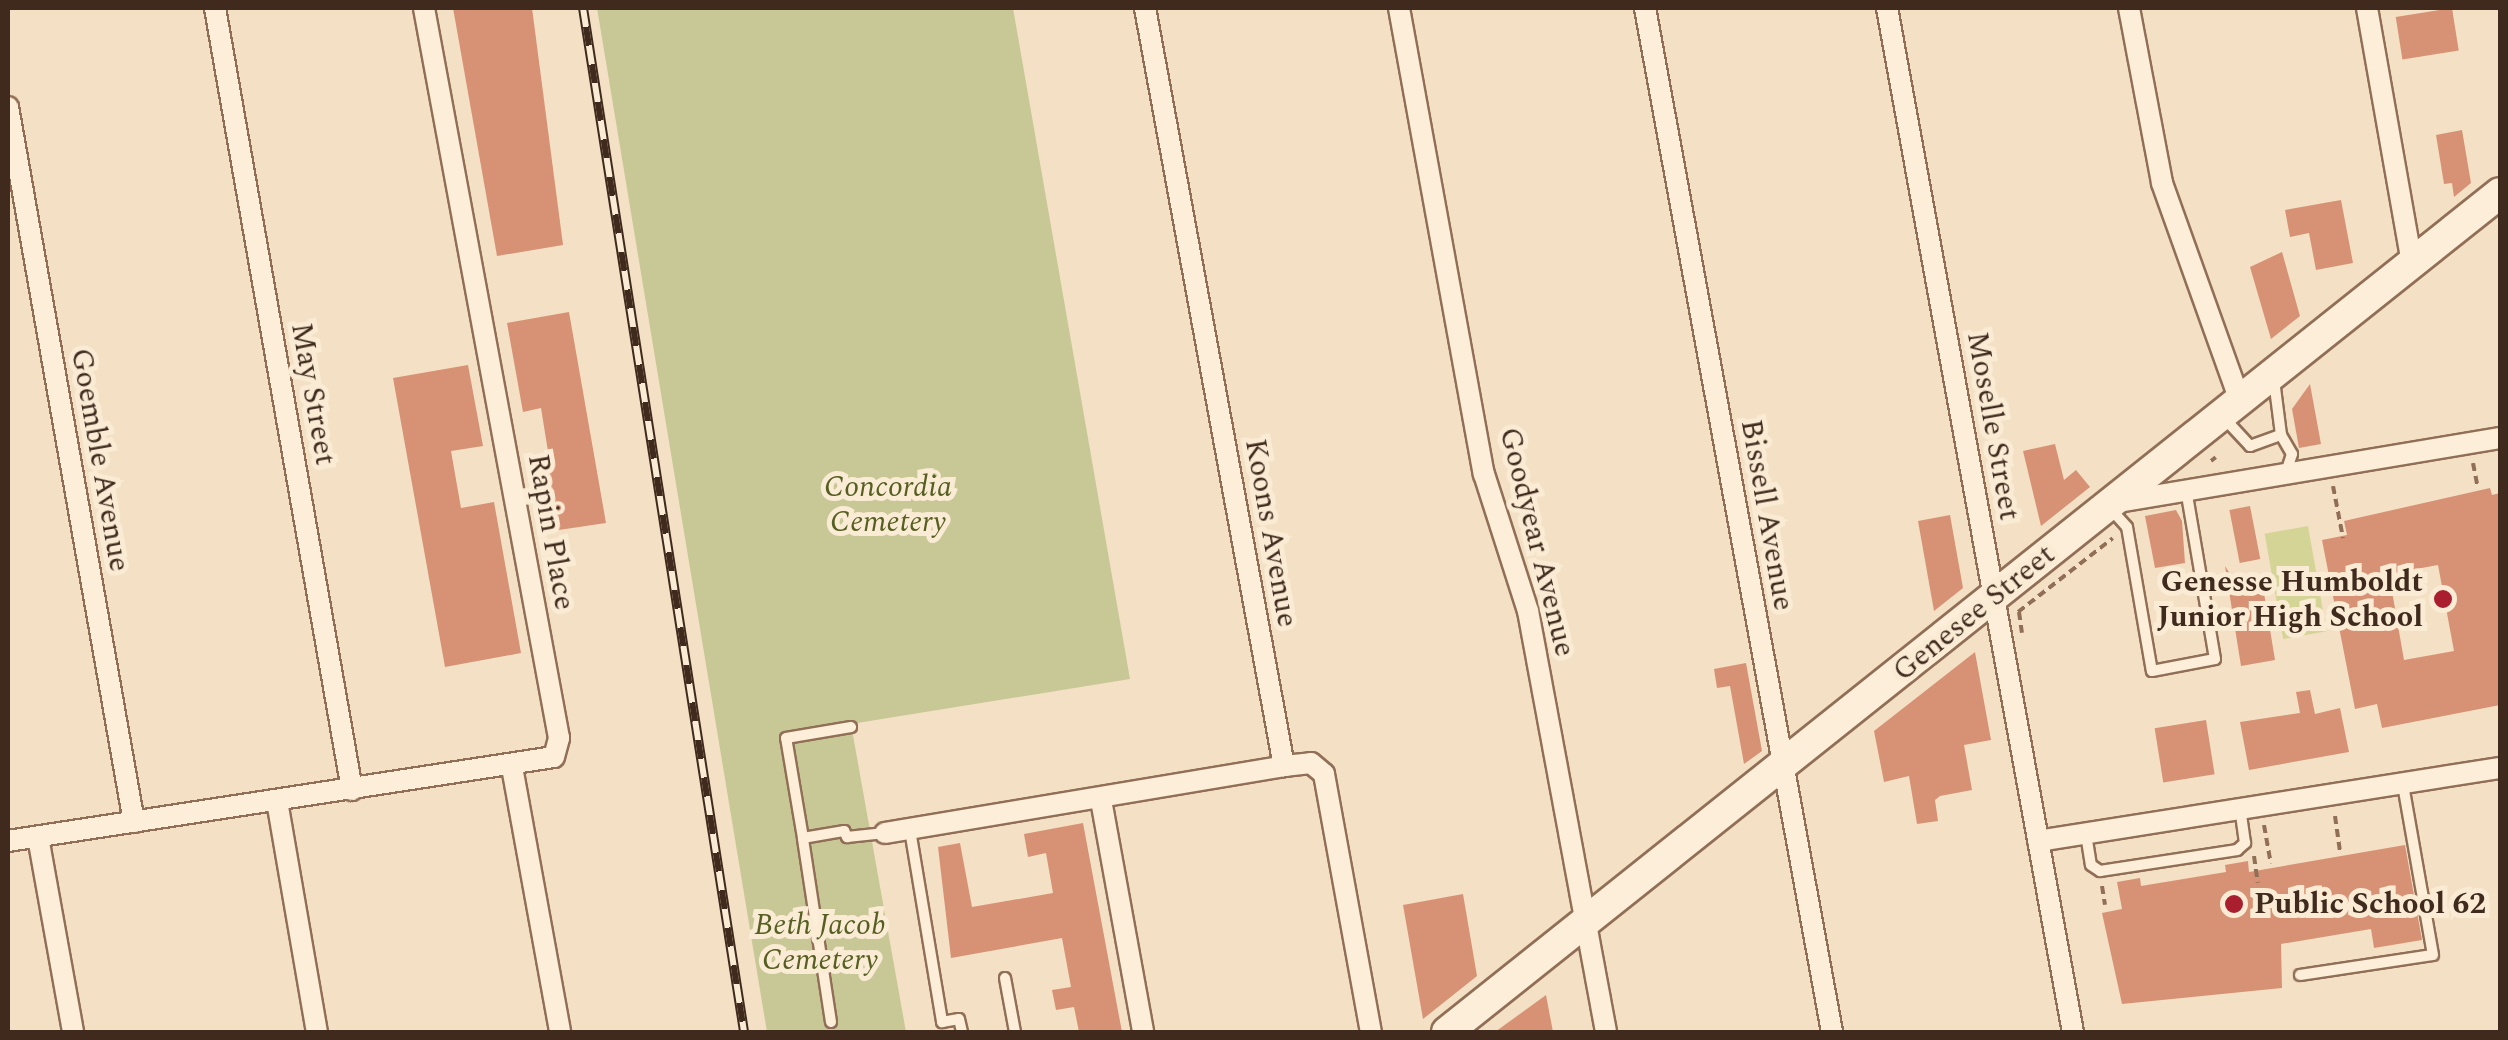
<!DOCTYPE html>
<html>
<head>
<meta charset="utf-8">
<style>
	body { margin:0 }
	#map { position:relative; width:2508px; height:1040px; overflow:hidden; background:#f4e0c4; font-family:Spectral,serif }
	div>[style] { position:absolute }
	.green>* { inset:0; background:#d4d496; transform-origin:0 0 }
	.cemetery>* { inset:0; background:#c8c896 }
	.building>* { inset:0; background:#d79275; transform-origin:0 0 }
	.path>* { height:4px; margin-top:-2px; transform-origin:0; background:repeating-linear-gradient(90deg,#916f57 0 8px,transparent 0 13px) }
	.roads { filter:drop-shadow(2px 0 #916f57) drop-shadow(-2px 0 #916f57) drop-shadow(0 2px #916f57) drop-shadow(0 -2px #916f57) }
	.service>* { height:10px; margin:-5px; padding:0 5px; transform-origin:5px; border-radius:5px; background:#fdeed9 }
	.minor>* { height:20px; margin:-10px; padding:0 10px; transform-origin:10px; border-radius:10px; background:#fdeed9 }
	.secondary>* { height:30px; margin:-15px; padding:0 15px; transform-origin:15px; border-radius:15px; background:#fdeed9 }
	.rail>* { height:10px; margin-top:-5px; transform-origin:0; background:repeating-linear-gradient(90deg,#faebd5 0 19px,#3f2a1d 0 38px); box-sizing:border-box; border-block:2px solid #3f2a1d }
	.dots>* { width:28px; height:28px; translate:-50% -50%; box-sizing:border-box; border:5px solid #faebd5; border-radius:50% }
	span { translate:-50% -50%; white-space:nowrap; text-align:center; line-height:1.15; -webkit-text-stroke:10px #faebd5; paint-order:stroke }
	.street-label { font-size:30px; color:#3f2a1d }
	.park-label { font-size:30px; color:#565f21; font-style:italic }
	.poi-label { font-size:30px; color:#3f2a1d; font-weight:700 }
	.right { translate:-100% -50%; text-align:right }
	.left { translate:0 -50%; text-align:left }
	.frame { position:absolute; inset:0; border:10px solid #3f2a1d; pointer-events:none }
</style>
</head>
<body>
<div id="map">
	<div class="green">
		<div style="left:2308px;top:526px;width:107px;height:44px;rotate:80deg"></div>
	</div>
	<div class="cemetery">
		<div style="clip-path:polygon(597px 8px,1013px 8px,1130px 679px,851px 724px,906px 1032px,767px 1032px)"></div>
	</div>
	<div class="building">
		<div style="clip-path:polygon(453px 8px,532px 8px,563px 245px,497px 256px)"></div>
		<div style="left:2452px;top:8px;width:43px;height:57px;rotate:81deg"></div>
		<div style="clip-path:polygon(2462px 130px,2471px 183px,2454px 197px,2452px 183px,2444px 184px,2436px 135px)"></div>
		<div style="clip-path:polygon(2341px 200px,2353px 263px,2316px 270px,2309px 233px,2290px 237px,2285px 210px)"></div>
		<div style="clip-path:polygon(2282px 252px,2300px 316px,2271px 339px,2250px 267px)"></div>
		<div style="clip-path:polygon(569px 312px,606px 523px,545px 532px,534px 472px,551px 470px,541px 408px,523px 412px,507px 323px)"></div>
		<div style="clip-path:polygon(468px 365px,483px 446px,451px 451px,461px 508px,494px 502px,521px 653px,445px 667px,393px 378px)"></div>
		<div style="clip-path:polygon(2310px 384px,2321px 444px,2299px 448px,2292px 409px)"></div>
		<div style="clip-path:polygon(2055px 444px,2064px 480px,2076px 470px,2090px 487px,2041px 526px,2023px 451px)"></div>
		<div style="clip-path:polygon(evenodd,2490px 488px,2492px 495px,2500px 493px,2500px 705px,2382px 728px,2377px 704px,2355px 709px,2322px 540px,2347px 535px,2344px 521px,2490px 488px,2438px 565px,2454px 651px,2404px 660px,2389px 574px,2438px 565px)"></div>
		<div style="left:2250px;top:506px;width:54px;height:21px;rotate:79deg"></div>
		<div style="clip-path:polygon(2176px 510px,2182px 521px,2185px 563px,2155px 568px,2145px 516px)"></div>
		<div style="clip-path:polygon(1950px 515px,1963px 588px,1934px 611px,1918px 521px)"></div>
		<div style="clip-path:polygon(2225px 566px,2244px 596px,2264px 593px,2275px 660px,2241px 666px)"></div>
		<div style="clip-path:polygon(1975px 652px,1991px 740px,1964px 745px,1972px 790px,1940px 796px,1935px 800px,1938px 821px,1917px 824px,1909px 776px,1884px 782px,1874px 731px)"></div>
		<div style="clip-path:polygon(1746px 663px,1762px 751px,1744px 764px,1730px 686px,1717px 688px,1714px 669px)"></div>
		<div style="clip-path:polygon(2310px 690px,2315px 714px,2340px 708px,2349px 752px,2249px 770px,2240px 722px,2300px 713px,2296px 692px)"></div>
		<div style="left:2206px;top:720px;width:55px;height:52px;rotate:81deg"></div>
		<div style="clip-path:polygon(1083px 823px,1122px 1032px,1079px 1032px,1074px 1007px,1056px 1010px,1052px 990px,1071px 987px,1062px 938px,951px 958px,938px 847px,960px 843px,972px 907px,1053px 893px,1046px 853px,1028px 857px,1024px 834px)"></div>
		<div style="clip-path:polygon(2405px 845px,2422px 940px,2374px 948px,2371px 929px,2281px 944px,2282px 988px,2122px 1004px,2102px 913px,2122px 909px,2117px 882px,2140px 878px,2141px 886px,2226px 872px,2225px 865px,2248px 861px,2249px 872px)"></div>
		<div style="clip-path:polygon(1463px 894px,1477px 976px,1423px 1019px,1403px 905px)"></div>
		<div style="clip-path:polygon(1546px 995px,1553px 1032px,1495px 1032px)"></div>
	</div>
	<div class="path">
		<div style="left:2211px;top:461px;width:6px;rotate:-39deg"></div>
		<div style="left:2473px;top:463px;width:25px;rotate:79deg"></div>
		<div style="left:2333px;top:486px;width:53px;rotate:79.1deg"></div>
		<div style="left:2018px;top:612px;width:120px;rotate:-37.9deg"></div>
		<div style="left:2019px;top:612px;width:21px;rotate:82deg"></div>
		<div style="left:2335px;top:816px;width:36px;rotate:82deg"></div>
		<div style="left:2264px;top:825px;width:39px;rotate:80deg"></div>
		<div style="left:2254px;top:856px;width:27px;rotate:82deg"></div>
		<div style="left:2102px;top:886px;width:19px;rotate:81deg"></div>
	</div>
	<div class="roads">
		<div class="service">
			<div style="left:2274px;top:380px;width:55px;rotate:82.7deg"></div>
			<div style="left:2281px;top:435px;width:22px;rotate:60deg"></div>
			<div style="left:2292px;top:454px;width:20px;rotate:108deg"></div>
			<div style="left:2225px;top:419px;width:37px;rotate:47deg"></div>
			<div style="left:2250px;top:446px;width:33px;rotate:-20deg"></div>
			<div style="left:2109px;top:507px;width:27px;rotate:48deg"></div>
			<div style="left:2127px;top:527px;width:146px;rotate:80.2deg"></div>
			<div style="left:2152px;top:671px;width:64px;rotate:-10.8deg"></div>
			<div style="left:2215px;top:659px;width:171px;rotate:-99.7deg"></div>
			<div style="left:910px;top:830px;width:195px;rotate:80.5deg"></div>
			<div style="left:942px;top:1022px;width:17px;rotate:-10deg"></div>
			<div style="left:959px;top:1019px;width:13px;rotate:77deg"></div>
			<div style="left:2086px;top:834px;width:31px;rotate:81deg"></div>
			<div style="left:2091px;top:865px;width:11px;rotate:34deg"></div>
			<div style="left:2100px;top:871px;width:139px;rotate:-8.7deg"></div>
			<div style="left:2237px;top:850px;width:11px;rotate:-41deg"></div>
			<div style="left:2245px;top:843px;width:34px;rotate:-98deg"></div>
			<div style="left:803px;top:838px;width:101px;rotate:-99.6deg"></div>
			<div style="left:786px;top:738px;width:66px;rotate:-9.6deg"></div>
			<div style="left:2300px;top:975px;width:134px;rotate:-8.6deg"></div>
			<div style="left:2433px;top:955px;width:174px;rotate:-100deg"></div>
			<div style="left:1005px;top:978px;width:55px;rotate:79.5deg"></div>
			<div style="left:831px;top:1022px;width:186px;rotate:-98.7deg"></div>
			<div style="left:803px;top:838px;width:42px;rotate:-9.7deg"></div>
			<div style="left:844px;top:831px;width:7px;rotate:63deg"></div>
			<div style="left:847px;top:837px;width:38px;rotate:-6deg"></div>
		</div>
		<div class="minor">
			<div style="left:215px;top:8px;width:794px;rotate:80.06deg"></div>
			<div style="left:1145px;top:8px;width:771px;rotate:79.61deg"></div>
			<div style="left:1284px;top:766px;width:27px;rotate:-6deg"></div>
			<div style="left:1311px;top:763px;width:17px;rotate:40deg"></div>
			<div style="left:1324px;top:774px;width:262px;rotate:79.7deg"></div>
			<div style="left:1399px;top:8px;width:474px;rotate:79.7deg"></div>
			<div style="left:1484px;top:474px;width:144px;rotate:72.2deg"></div>
			<div style="left:1528px;top:611px;width:428px;rotate:79.5deg"></div>
			<div style="left:1645px;top:8px;width:1041px;rotate:79.65deg"></div>
			<div style="left:1887px;top:8px;width:1041px;rotate:79.71deg"></div>
			<div style="left:2129px;top:8px;width:178px;rotate:79.3deg"></div>
			<div style="left:2162px;top:183px;width:232px;rotate:70.3deg"></div>
			<div style="left:2367px;top:8px;width:259px;rotate:80deg"></div>
			<div style="left:8px;top:107px;width:726px;rotate:80.01deg"></div>
			<div style="left:2118px;top:502px;width:387px;rotate:-9.5deg"></div>
			<div style="left:512px;top:767px;width:269px;rotate:79.7deg"></div>
			<div style="left:1101px;top:800px;width:236px;rotate:79.7deg"></div>
			<div style="left:277px;top:801px;width:234px;rotate:80.2deg"></div>
			<div style="left:885px;top:833px;width:405px;rotate:-9.5deg"></div>
			<div style="left:38px;top:837px;width:198px;rotate:79.8deg"></div>
			<div style="left:8px;top:841px;width:552px;rotate:-8.75deg"></div>
			<div style="left:554px;top:757px;width:20px;rotate:-75deg"></div>
			<div style="left:559px;top:738px;width:742px;rotate:-100.48deg"></div>
			<div style="left:2038px;top:841px;width:468px;rotate:-9deg"></div>
		</div>
		<div class="secondary">
			<div style="left:1447px;top:1032px;width:1346px;rotate:-38.55deg"></div>
		</div>
	</div>
	<div class="rail">
		<div style="left:583px;top:8px;width:1037px;rotate:81.06deg"></div>
	</div>
	<div class="dots">
		<div style="left:2443px;top:599px;background:#a91f30"></div>
		<div style="left:2234px;top:904px;background:#a91f30"></div>
	</div>
	<div class="street-label">
		<span style="left:313px;top:394px;rotate:80deg">May Street</span>
		<span style="left:1993px;top:426px;rotate:80deg">Moselle Street</span>
		<span style="left:100px;top:460px;rotate:80deg">Goemble Avenue</span>
		<span style="left:1767px;top:515px;rotate:80deg">Bissell Avenue</span>
		<span style="left:551px;top:532px;rotate:80deg">Rapin Place</span>
		<span style="left:1271px;top:533px;rotate:80deg">Koons Avenue</span>
		<span style="left:1537px;top:542px;rotate:76deg">Goodyear Avenue</span>
		<span style="left:1974px;top:613px;rotate:-39deg">Genesee Street</span>
	</div>
	<div class="park-label">
		<span style="left:888px;top:504px">Concordia<br>Cemetery</span>
		<span style="left:820px;top:942px">Beth Jacob<br>Cemetery</span>
	</div>
	<div class="poi-label">
		<span class="right" style="left:2423px;top:599px">Genesse Humboldt<br>Junior High School</span>
		<span class="left" style="left:2254px;top:904px">Public School 62</span>
	</div>
	<div class="frame"></div>
</div>
</body>
</html>
